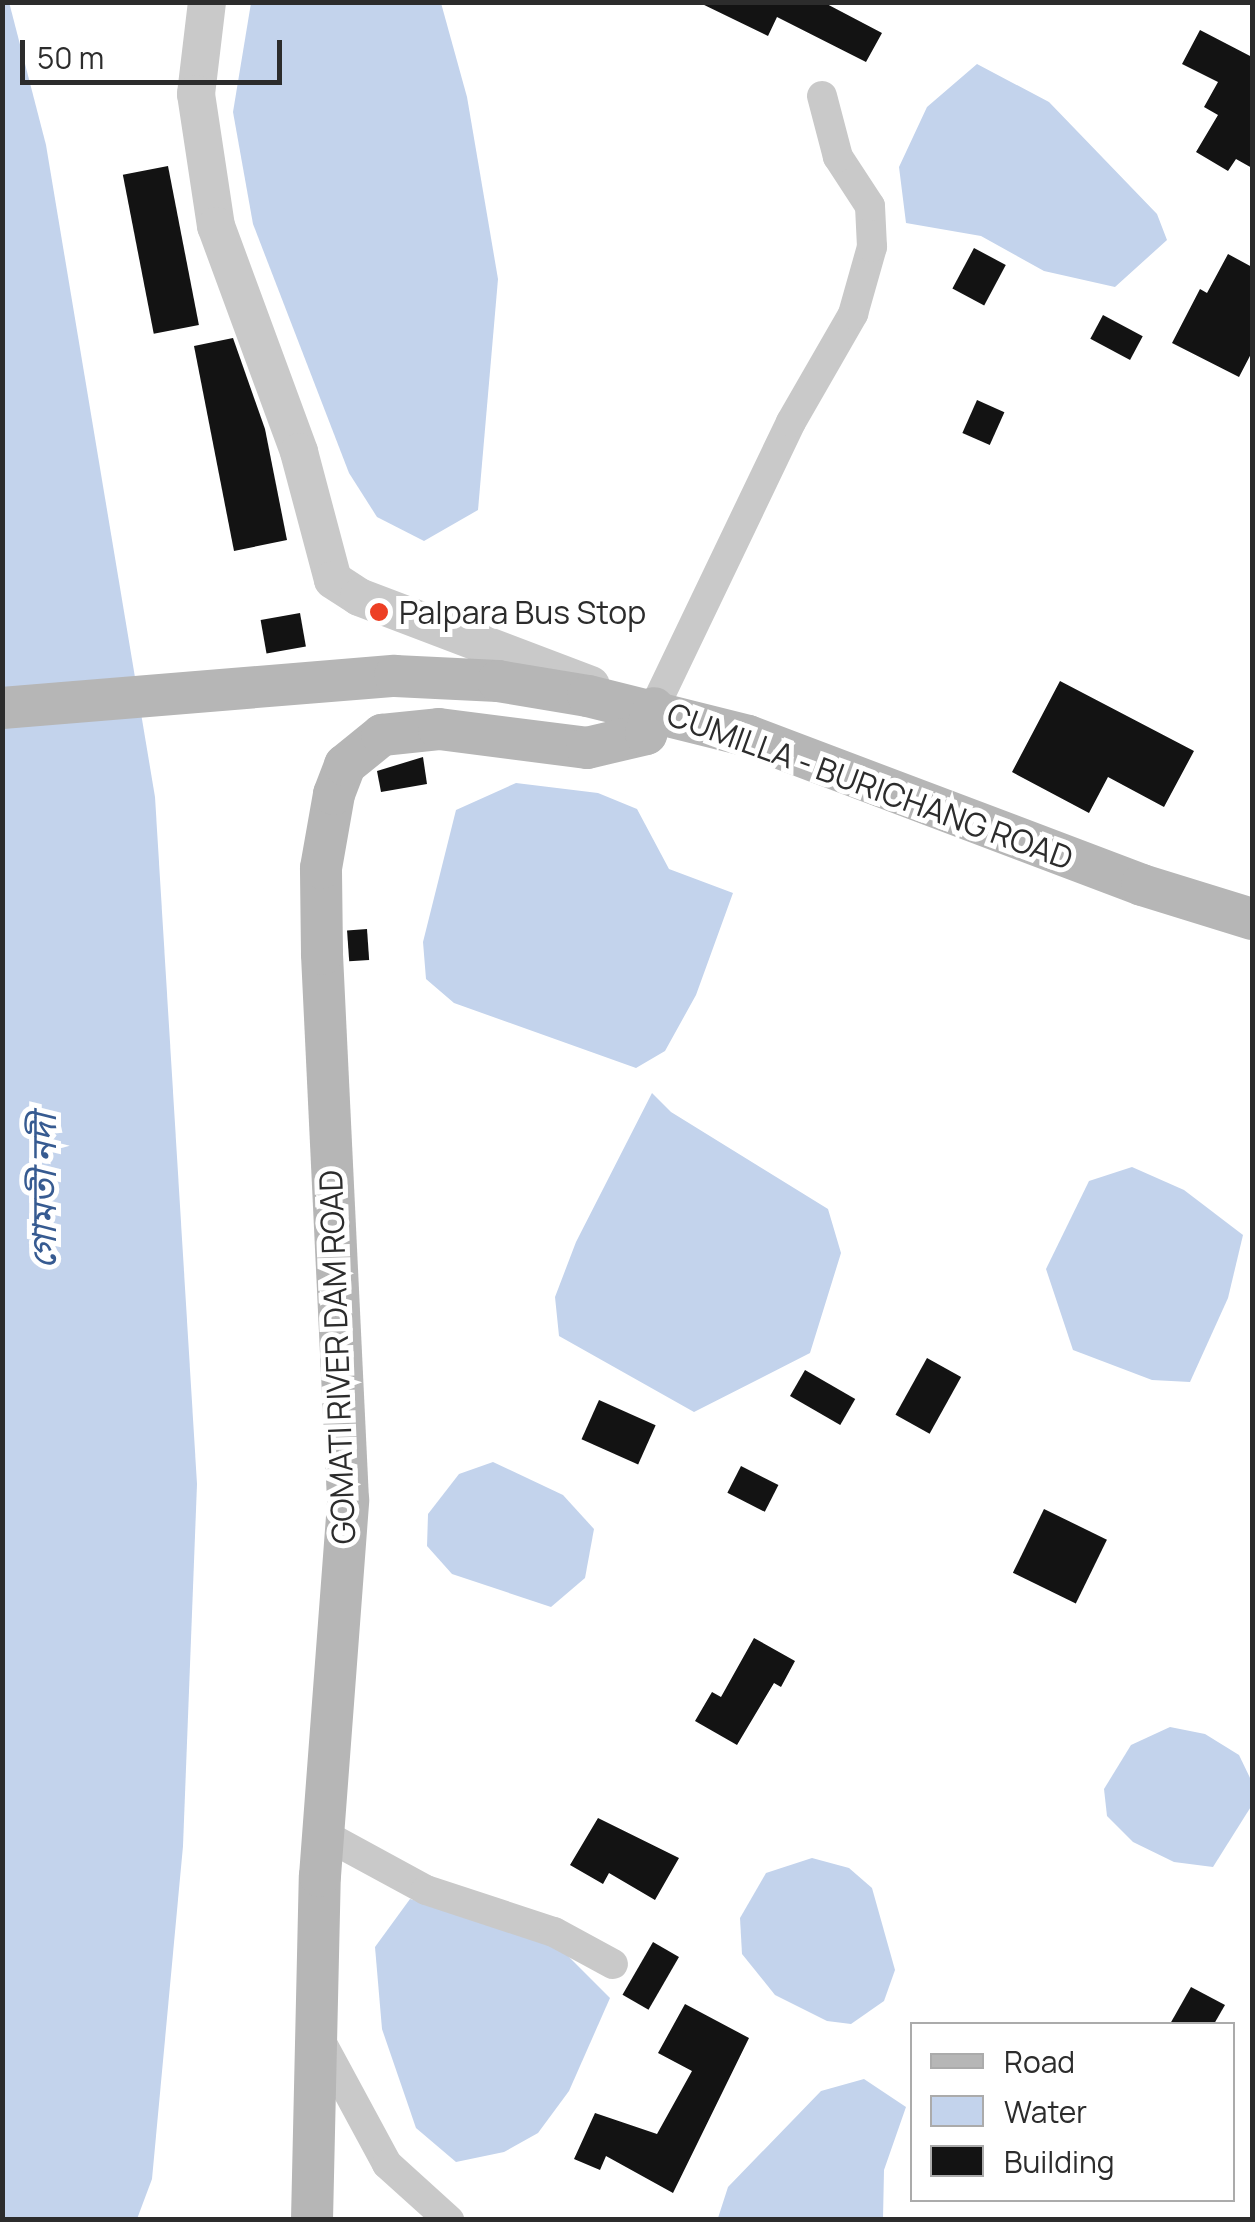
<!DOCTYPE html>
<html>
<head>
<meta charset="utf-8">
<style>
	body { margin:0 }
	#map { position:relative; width:1255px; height:2222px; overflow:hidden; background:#fff; font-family:Manrope,"Noto Sans Bengali",sans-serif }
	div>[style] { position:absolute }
	.water>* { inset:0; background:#c3d3ec }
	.building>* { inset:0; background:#131313; transform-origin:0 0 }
	.minor>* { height:30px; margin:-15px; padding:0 15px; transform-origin:15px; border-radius:15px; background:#c9c9c9 }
	.tertiary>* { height:38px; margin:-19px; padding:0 19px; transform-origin:19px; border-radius:19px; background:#c9c9c9 }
	.secondary>* { height:42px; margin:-21px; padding:0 21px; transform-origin:21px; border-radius:21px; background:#b6b6b6 }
	.dots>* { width:28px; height:28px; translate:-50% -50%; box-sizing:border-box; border:5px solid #fff; border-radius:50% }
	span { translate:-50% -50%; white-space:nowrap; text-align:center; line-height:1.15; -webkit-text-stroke:10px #fff; paint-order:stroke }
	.poi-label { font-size:32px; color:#2c2c2c }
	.left { translate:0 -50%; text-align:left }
	.street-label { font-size:32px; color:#2c2c2c }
	.water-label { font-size:35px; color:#375b91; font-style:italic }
	.frame { position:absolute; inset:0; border:5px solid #2c2c2c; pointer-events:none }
	.legend { position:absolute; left:910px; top:2022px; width:325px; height:180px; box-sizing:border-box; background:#fff; border:2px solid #ababab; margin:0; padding:12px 18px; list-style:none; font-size:30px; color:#2c2c2c }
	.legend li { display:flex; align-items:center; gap:20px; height:50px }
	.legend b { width:50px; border:2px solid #ababab }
	.scale { position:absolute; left:20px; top:40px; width:262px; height:45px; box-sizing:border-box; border:5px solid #2c2c2c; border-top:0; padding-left:12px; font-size:30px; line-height:35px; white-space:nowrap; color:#2c2c2c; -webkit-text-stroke:8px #fff; paint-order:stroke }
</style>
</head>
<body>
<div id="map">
	<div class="water">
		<div style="clip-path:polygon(9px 2px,46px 145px,155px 797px,197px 1484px,183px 1846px,152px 2179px,137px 2219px,3px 2220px,2px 3px)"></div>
		<div style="clip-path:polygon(251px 3px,441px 3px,467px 97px,498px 279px,478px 510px,424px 541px,377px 517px,349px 473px,253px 224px,233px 112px)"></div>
		<div style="clip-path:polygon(977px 64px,1049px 102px,1157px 214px,1167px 240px,1115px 287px,1044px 271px,981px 236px,906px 223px,899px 167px,927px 107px)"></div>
		<div style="clip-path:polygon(516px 783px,598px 793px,637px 809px,669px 869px,733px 893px,696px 995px,665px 1051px,636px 1068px,454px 1003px,426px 979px,423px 942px,456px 810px)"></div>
		<div style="clip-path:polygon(652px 1093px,671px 1112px,828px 1209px,841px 1253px,810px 1353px,694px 1412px,559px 1336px,555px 1297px,576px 1242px)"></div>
		<div style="clip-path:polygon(1132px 1167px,1184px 1190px,1243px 1235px,1228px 1298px,1190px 1382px,1152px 1380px,1073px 1350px,1046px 1269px,1089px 1181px)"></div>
		<div style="clip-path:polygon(493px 1462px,563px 1495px,594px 1529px,585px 1578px,551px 1607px,452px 1574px,427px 1546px,428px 1514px,459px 1474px)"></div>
		<div style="clip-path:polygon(1170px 1727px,1205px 1734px,1239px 1755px,1252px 1782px,1252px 1805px,1213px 1867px,1174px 1862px,1133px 1842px,1107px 1816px,1104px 1789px,1131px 1745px)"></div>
		<div style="clip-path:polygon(812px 1858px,849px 1868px,872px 1888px,895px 1970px,884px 2001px,851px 2024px,827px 2021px,775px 1995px,742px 1954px,740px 1918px,766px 1873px)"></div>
		<div style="clip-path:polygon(410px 1899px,551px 1939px,610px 1998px,569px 2091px,538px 2133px,504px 2152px,456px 2162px,416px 2128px,382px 2029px,375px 1947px)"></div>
		<div style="clip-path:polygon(864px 2079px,906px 2107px,884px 2170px,883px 2219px,718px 2218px,728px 2187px,821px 2091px)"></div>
	</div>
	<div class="building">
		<div style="clip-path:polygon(698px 2px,823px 2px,882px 33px,866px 62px,777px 17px,768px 36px)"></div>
		<div style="clip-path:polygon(1200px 30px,1252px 57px,1252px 168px,1236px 159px,1228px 171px,1196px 152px,1218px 115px,1204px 107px,1218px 82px,1182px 64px)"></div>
		<div style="left:168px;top:166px;width:162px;height:46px;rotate:79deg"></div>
		<div style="left:974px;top:248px;width:36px;height:46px;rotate:28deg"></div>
		<div style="clip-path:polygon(1228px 254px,1252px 267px,1252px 352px,1239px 377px,1172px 343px,1200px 289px,1207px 293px)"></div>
		<div style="left:1103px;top:315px;width:45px;height:27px;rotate:28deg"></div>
		<div style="clip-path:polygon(233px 338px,265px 429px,287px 540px,234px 551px,194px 346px)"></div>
		<div style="left:977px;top:400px;width:30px;height:36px;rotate:24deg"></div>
		<div style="left:300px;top:613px;width:34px;height:40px;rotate:80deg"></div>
		<div style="clip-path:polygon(1060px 681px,1194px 751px,1164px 807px,1108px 777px,1089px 813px,1012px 772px)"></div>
		<div style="clip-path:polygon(423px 757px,427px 784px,381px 792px,377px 771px)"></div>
		<div style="left:367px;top:929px;width:31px;height:20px;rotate:86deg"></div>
		<div style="left:927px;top:1358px;width:39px;height:65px;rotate:29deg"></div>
		<div style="left:805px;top:1370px;width:58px;height:30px;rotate:30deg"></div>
		<div style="left:599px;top:1400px;width:62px;height:43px;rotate:24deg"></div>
		<div style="left:741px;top:1466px;width:42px;height:30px;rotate:27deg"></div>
		<div style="left:1044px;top:1509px;width:70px;height:71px;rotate:26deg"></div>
		<div style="clip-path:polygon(754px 1638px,795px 1661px,781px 1687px,774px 1683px,737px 1745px,695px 1721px,712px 1692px,721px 1697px)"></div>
		<div style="clip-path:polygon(598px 1818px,679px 1858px,655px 1900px,609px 1873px,603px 1884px,570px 1865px)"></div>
		<div style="left:653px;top:1942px;width:30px;height:61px;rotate:30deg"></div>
		<div style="clip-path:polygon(1191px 1987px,1225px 2005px,1214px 2024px,1170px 2024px)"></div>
		<div style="clip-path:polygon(685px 2004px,749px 2038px,673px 2193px,606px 2156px,600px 2170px,574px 2159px,595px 2113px,657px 2134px,692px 2071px,658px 2053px)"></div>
	</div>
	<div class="minor">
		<div style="left:654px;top:708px;width:317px;rotate:-64.4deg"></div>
		<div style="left:791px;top:422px;width:125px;rotate:-60.1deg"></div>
		<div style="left:853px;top:314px;width:70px;rotate:-74.2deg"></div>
		<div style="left:872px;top:247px;width:41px;rotate:-92.8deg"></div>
		<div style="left:870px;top:206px;width:59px;rotate:-123.1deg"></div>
		<div style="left:838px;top:157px;width:63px;rotate:-104.7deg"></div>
		<div style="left:323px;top:1834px;width:117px;rotate:28.5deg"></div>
		<div style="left:426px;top:1890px;width:135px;rotate:18.2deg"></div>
		<div style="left:554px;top:1932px;width:67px;rotate:28.5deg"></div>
		<div style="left:319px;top:2038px;width:143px;rotate:61.6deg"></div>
		<div style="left:387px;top:2164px;width:84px;rotate:42.1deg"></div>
	</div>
	<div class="tertiary">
		<div style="left:207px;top:2px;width:93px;rotate:96.8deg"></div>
		<div style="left:196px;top:94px;width:134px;rotate:81.4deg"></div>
		<div style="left:216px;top:226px;width:241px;rotate:69.8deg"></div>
		<div style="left:299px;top:452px;width:132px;rotate:75.1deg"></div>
		<div style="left:333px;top:580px;width:31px;rotate:33deg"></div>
		<div style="left:359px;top:597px;width:248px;rotate:20.8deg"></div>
	</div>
	<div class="secondary">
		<div style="left:2px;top:708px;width:394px;rotate:-4.7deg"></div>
		<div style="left:395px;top:676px;width:103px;rotate:2.8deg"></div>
		<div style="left:498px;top:681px;width:91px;rotate:9.5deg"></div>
		<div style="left:588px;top:696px;width:165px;rotate:14deg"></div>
		<div style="left:748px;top:736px;width:421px;rotate:20.7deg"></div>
		<div style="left:1142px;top:885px;width:115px;rotate:17.2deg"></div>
		<div style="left:312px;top:2220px;width:344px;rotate:-88.7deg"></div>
		<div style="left:320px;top:1876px;width:377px;rotate:-85.7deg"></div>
		<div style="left:348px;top:1500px;width:547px;rotate:-92.73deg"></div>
		<div style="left:322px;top:954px;width:86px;rotate:-90.7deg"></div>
		<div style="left:321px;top:868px;width:75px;rotate:-80deg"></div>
		<div style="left:334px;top:794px;width:31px;rotate:-69deg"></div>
		<div style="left:345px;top:765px;width:48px;rotate:-39deg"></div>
		<div style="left:382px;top:735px;width:57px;rotate:-6deg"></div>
		<div style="left:439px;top:729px;width:149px;rotate:7.3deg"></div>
		<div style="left:587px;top:748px;width:61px;rotate:-13.3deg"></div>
		<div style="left:646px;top:734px;width:27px;rotate:-73deg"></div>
	</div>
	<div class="dots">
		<div style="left:379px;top:612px;background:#ed3f24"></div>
	</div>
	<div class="poi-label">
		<span class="left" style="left:399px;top:612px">Palpara Bus Stop</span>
	</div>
	<div class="street-label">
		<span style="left:870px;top:786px;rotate:20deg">CUMILLA - BURICHANG ROAD</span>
		<span style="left:337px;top:1357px;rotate:-92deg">GOMATI RIVER DAM ROAD</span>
	</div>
	<div class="water-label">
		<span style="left:43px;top:1191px;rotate:-90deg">গোমতী নদী</span>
	</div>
	<div class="frame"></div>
	<ul class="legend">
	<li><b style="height:12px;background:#b6b6b6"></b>Road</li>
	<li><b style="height:28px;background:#c3d3ec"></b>Water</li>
	<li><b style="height:28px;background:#131313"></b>Building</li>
	</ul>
	<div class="scale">50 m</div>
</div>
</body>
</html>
